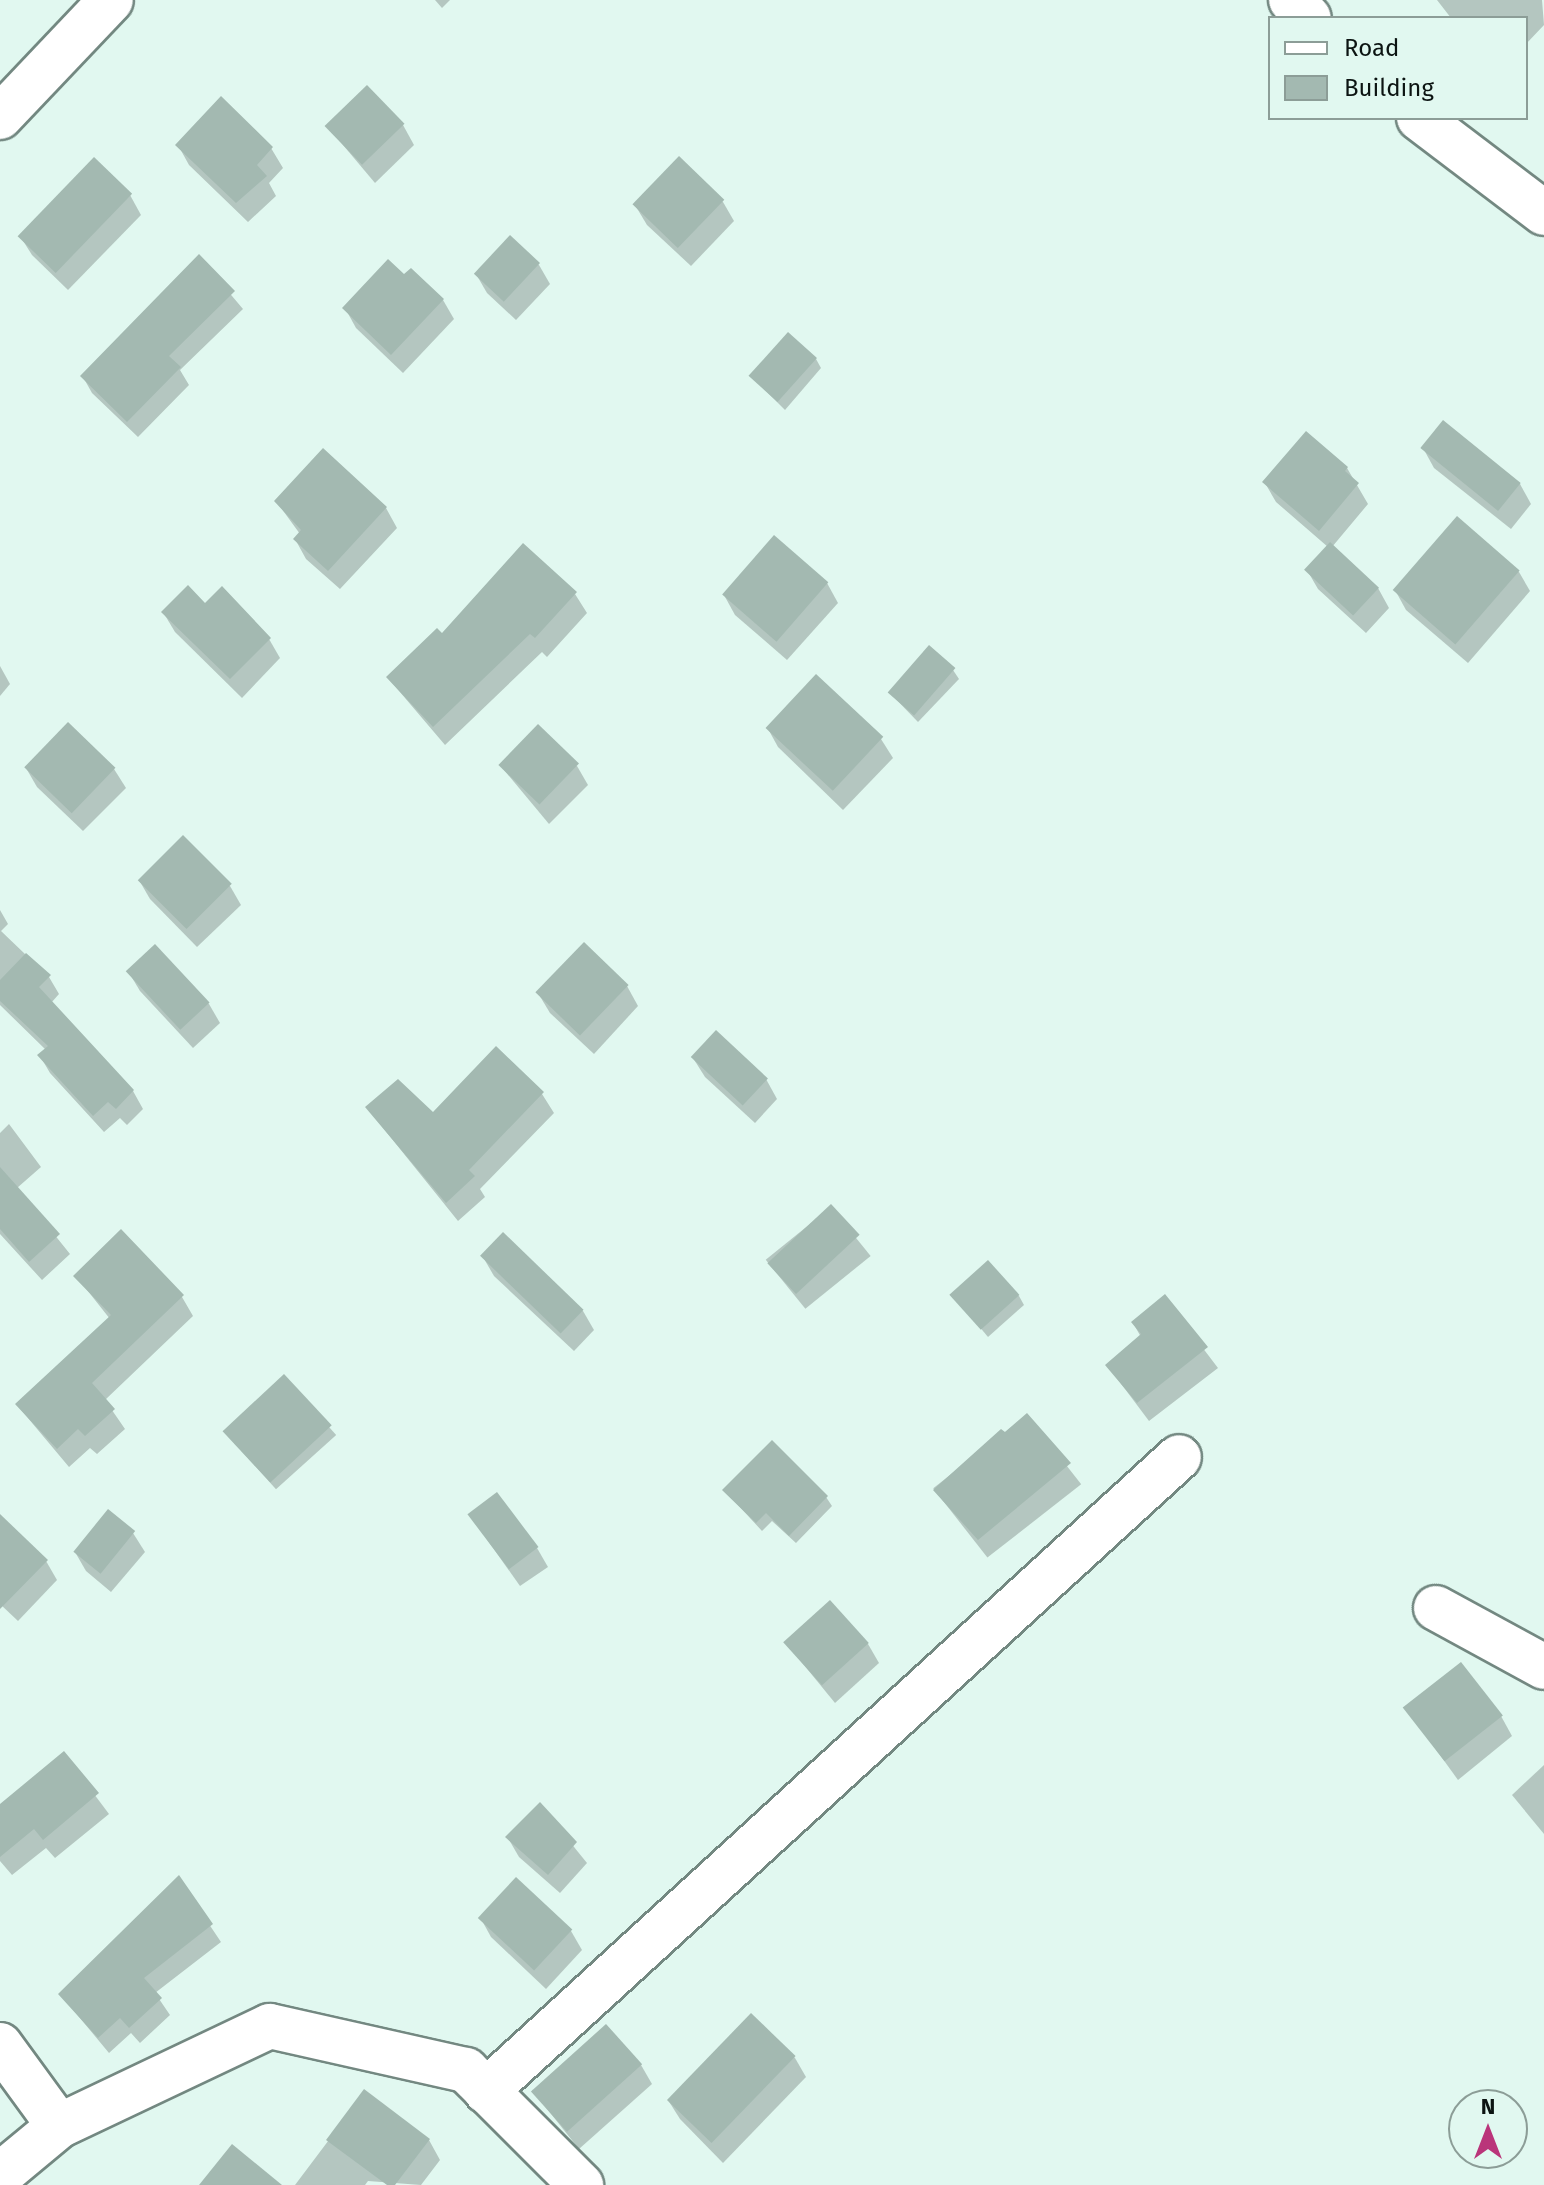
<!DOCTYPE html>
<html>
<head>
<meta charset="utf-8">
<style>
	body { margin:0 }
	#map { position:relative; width:1544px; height:2185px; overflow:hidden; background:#e1f8f0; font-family:"Fira Sans",sans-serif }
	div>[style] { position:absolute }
	.shadow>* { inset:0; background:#0003; transform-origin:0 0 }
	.building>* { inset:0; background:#a3b9b1; transform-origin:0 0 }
	.roads { filter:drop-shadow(2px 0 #738881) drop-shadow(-2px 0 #738881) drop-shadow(0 2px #738881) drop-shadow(0 -2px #738881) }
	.minor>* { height:44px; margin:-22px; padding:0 22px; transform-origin:22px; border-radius:22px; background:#fff }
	span { translate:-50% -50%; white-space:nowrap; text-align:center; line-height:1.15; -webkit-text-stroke:6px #e1f8f0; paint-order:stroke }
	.legend { position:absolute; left:1268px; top:16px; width:260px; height:104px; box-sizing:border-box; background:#e1f8f0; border:2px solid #8c9d97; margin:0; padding:10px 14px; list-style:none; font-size:24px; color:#0c1412 }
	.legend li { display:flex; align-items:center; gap:16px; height:40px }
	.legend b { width:40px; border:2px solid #8c9d97 }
	.north { position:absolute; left:1448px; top:2089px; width:80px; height:80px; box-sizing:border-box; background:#e1f8f0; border:2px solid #8c9d97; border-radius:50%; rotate:0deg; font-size:22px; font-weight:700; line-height:32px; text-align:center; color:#0c1412 }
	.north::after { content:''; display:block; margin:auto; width:28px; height:36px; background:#ba357a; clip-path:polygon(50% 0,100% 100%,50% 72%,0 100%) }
</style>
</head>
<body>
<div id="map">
	<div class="shadow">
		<div style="clip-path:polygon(435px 0,450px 0,442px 8px)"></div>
		<div style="clip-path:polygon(1437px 0,1542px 0,1544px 25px,1526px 44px,1526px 18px,1451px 18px)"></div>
		<div style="clip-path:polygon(403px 125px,414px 145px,375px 183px,327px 126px)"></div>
		<div style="clip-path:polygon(178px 145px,271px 148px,283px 168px,269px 183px,276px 196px,248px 222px,189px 165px)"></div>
		<div style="clip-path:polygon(679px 159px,723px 202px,734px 221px,691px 266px,647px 225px,635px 205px)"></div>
		<div style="clip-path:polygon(130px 195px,141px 215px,68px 290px,32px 255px,20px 236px)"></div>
		<div style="clip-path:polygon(510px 238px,539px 265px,550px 284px,516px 320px,487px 293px,476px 274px)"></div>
		<div style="clip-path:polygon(199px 257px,243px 309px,180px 370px,189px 385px,138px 437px,92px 393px,83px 377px)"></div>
		<div style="clip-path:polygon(443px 300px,454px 319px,403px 373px,356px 328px,345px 308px)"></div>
		<div style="clip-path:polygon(816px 359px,821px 368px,785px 410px,751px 376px)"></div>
		<div style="clip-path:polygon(1423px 448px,1520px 484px,1531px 504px,1511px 529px,1434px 468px)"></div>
		<div style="clip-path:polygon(1347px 468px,1368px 504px,1332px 547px,1378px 588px,1389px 608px,1366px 633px,1318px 589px,1307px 570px,1328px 547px,1276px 502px,1265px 483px)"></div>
		<div style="clip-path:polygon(276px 501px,386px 508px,397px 528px,340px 589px,306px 559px,295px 539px,300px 534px)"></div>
		<div style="clip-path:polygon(1457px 519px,1519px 572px,1530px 591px,1468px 663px,1406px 610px,1395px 590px)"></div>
		<div style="clip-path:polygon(827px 583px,838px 603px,787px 660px,735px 615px,724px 595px)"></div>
		<div style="clip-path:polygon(575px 594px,587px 613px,547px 657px,542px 652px,445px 745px,388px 678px)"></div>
		<div style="clip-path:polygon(205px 605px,269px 639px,280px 658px,242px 698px,175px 632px,163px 612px)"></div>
		<div style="clip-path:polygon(0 666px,10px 684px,0 696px)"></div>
		<div style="clip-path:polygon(953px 670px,959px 679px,918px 722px,889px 692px)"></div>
		<div style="clip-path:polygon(767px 727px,881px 739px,893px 758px,843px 810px,778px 747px)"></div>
		<div style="clip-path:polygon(499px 764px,577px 766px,588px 785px,549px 824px)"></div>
		<div style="clip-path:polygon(26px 768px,114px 769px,126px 788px,83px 831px,37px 787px)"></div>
		<div style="clip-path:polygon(139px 880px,230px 886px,241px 905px,197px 947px,150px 899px)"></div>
		<div style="clip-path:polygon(0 910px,8px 924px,1px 931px,49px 977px,59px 994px,51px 1003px,133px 1091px,143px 1109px,127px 1125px,120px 1118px,104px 1132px,50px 1073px,40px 1056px,46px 1050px,0 1005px)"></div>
		<div style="clip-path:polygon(155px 947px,209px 1004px,220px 1023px,193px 1048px,140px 991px,128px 971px)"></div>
		<div style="clip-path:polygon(627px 986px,638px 1006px,594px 1054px,550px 1013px,538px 993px)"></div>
		<div style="clip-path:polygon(496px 1049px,542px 1094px,554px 1113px,480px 1189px,485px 1197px,458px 1221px,367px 1108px,433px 1115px)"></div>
		<div style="clip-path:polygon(693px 1058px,766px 1079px,777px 1099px,755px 1123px,705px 1077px)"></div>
		<div style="clip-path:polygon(9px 1124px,41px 1167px,17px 1188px,70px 1254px,42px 1280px,0 1234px,0 1133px)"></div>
		<div style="left:831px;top:1207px;width:63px;height:84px;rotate:51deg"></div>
		<div style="clip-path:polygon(483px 1257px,583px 1311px,594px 1330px,574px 1351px,494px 1276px)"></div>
		<div style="clip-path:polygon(76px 1276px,182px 1297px,193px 1316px,105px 1400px,125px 1429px,97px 1454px,90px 1448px,69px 1467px,17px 1405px,110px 1319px)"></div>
		<div style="clip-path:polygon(953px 1295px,1019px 1296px,1024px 1305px,988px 1337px)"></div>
		<div style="clip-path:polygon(1164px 1297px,1218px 1368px,1149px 1421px,1107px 1365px,1141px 1337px,1133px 1323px)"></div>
		<div style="left:284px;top:1377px;width:78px;height:81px;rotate:48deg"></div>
		<div style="left:1027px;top:1415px;width:88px;height:119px;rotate:52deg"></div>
		<div style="clip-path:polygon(725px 1491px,826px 1497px,832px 1506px,796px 1543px,772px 1521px,762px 1531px)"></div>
		<div style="clip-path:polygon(469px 1514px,537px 1548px,548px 1567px,520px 1586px)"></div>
		<div style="clip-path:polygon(0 1516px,46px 1561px,57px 1580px,18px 1621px,0 1604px)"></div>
		<div style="clip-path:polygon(133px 1533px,145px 1552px,111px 1592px,86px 1571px,75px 1552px)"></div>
		<div style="clip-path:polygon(786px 1643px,868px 1644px,879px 1663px,835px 1703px)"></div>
		<div style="clip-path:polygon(1406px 1708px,1501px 1716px,1512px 1736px,1458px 1780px)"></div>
		<div style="clip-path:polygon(64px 1754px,109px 1814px,55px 1858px,46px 1848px,12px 1875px,0 1861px,0 1807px)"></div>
		<div style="clip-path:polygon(1544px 1765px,1544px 1834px,1512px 1795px)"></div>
		<div style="clip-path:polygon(540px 1805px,587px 1863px,560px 1893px,519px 1857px,508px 1838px)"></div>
		<div style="clip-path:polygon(178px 1878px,221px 1942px,155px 1993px,170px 2015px,140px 2043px,131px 2033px,109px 2053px,60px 1994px)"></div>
		<div style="clip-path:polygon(480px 1917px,571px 1931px,582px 1950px,546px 1989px,491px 1937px)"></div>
		<div style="clip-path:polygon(751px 2016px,795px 2058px,806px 2077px,723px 2163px,680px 2119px,668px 2100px)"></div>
		<div style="clip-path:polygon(641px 2065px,652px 2084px,579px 2149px,532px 2090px)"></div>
		<div style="clip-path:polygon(365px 2092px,429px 2140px,440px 2160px,421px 2185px,368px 2181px,365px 2185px,295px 2185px)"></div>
	</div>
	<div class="building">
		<div style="left:367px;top:85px;width:54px;height:59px;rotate:46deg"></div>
		<div style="clip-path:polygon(221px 96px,273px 147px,257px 165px,267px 176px,236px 203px,175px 145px)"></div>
		<div style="left:679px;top:156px;width:63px;height:67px;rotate:44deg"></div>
		<div style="left:94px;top:157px;width:53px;height:110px;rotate:44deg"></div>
		<div style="left:510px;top:235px;width:41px;height:53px;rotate:43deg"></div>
		<div style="clip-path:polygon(199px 254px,235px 291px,169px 356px,181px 367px,127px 422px,80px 376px)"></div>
		<div style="clip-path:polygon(388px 259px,404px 274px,411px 268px,444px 299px,391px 355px,342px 308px)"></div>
		<div style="left:788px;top:332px;width:39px;height:59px;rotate:42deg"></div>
		<div style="left:1443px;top:420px;width:100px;height:36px;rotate:39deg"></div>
		<div style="clip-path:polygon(1306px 431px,1348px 467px,1345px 471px,1359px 483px,1319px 531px,1262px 482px)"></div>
		<div style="clip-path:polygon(323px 448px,387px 507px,328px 571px,293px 539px,301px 530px,274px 501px)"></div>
		<div style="left:1457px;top:516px;width:83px;height:98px;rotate:41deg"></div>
		<div style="left:774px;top:535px;width:72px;height:79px;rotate:41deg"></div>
		<div style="left:1330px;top:542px;width:67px;height:38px;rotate:43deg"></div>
		<div style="clip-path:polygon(523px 543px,577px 592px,535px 638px,530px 634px,433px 727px,386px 677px,437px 628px,442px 633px)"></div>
		<div style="clip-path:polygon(188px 585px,205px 603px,222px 586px,271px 638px,230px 679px,161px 612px)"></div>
		<div style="left:929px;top:645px;width:35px;height:63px;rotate:41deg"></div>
		<div style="left:816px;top:674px;width:92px;height:74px;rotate:43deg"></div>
		<div style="left:68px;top:722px;width:66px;height:63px;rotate:44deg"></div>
		<div style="left:538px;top:724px;width:57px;height:57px;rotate:44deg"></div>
		<div style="left:183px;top:835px;width:69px;height:64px;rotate:45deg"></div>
		<div style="left:584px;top:942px;width:62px;height:70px;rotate:44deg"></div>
		<div style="left:155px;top:944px;width:80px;height:40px;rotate:47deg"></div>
		<div style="clip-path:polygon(26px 953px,51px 975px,39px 987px,134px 1090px,116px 1109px,108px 1102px,93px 1116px,37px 1055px,48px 1046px,0 1001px,0 980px)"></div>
		<div style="left:716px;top:1030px;width:71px;height:37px;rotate:43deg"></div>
		<div style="clip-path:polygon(496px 1046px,544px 1092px,469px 1170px,475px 1176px,446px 1203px,365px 1107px,398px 1079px,433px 1112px)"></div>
		<div style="clip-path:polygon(0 1167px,60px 1234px,29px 1262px,0 1229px)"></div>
		<div style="left:831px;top:1204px;width:42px;height:87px;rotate:47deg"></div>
		<div style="clip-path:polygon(121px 1229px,184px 1295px,92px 1383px,115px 1409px,85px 1436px,78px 1429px,57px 1449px,15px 1404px,111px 1315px,73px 1276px)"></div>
		<div style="left:503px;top:1232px;width:112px;height:33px;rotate:44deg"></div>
		<div style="left:988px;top:1260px;width:47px;height:52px;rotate:48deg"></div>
		<div style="clip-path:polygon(1165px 1294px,1208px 1347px,1137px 1403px,1105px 1365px,1141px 1334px,1131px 1322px)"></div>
		<div style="left:284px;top:1374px;width:70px;height:84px;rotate:47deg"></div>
		<div style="clip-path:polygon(1027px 1413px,1071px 1463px,978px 1540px,933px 1490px,1001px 1429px,1005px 1432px)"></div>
		<div style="clip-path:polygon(772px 1440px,828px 1496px,789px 1536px,766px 1513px,756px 1523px,722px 1490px)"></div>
		<div style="left:497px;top:1492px;width:69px;height:37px;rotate:53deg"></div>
		<div style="left:108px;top:1509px;width:35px;height:55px;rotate:39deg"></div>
		<div style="clip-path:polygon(0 1514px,48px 1560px,0 1609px)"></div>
		<div style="left:830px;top:1600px;width:58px;height:63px;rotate:48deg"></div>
		<div style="left:1461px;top:1662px;width:68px;height:74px;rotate:52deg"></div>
		<div style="clip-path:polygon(64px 1751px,99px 1793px,43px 1840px,34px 1829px,0 1857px,0 1804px)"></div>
		<div style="clip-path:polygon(540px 1802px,577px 1842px,548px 1875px,505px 1837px)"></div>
		<div style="clip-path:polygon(179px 1875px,213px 1924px,144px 1978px,162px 1998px,129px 2028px,120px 2018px,98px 2038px,58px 1994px)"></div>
		<div style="left:516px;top:1877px;width:77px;height:56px;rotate:43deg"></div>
		<div style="left:751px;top:2013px;width:62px;height:121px;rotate:44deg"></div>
		<div style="left:606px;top:2024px;width:54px;height:101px;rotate:48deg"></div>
		<div style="clip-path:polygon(364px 2089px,430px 2139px,395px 2185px,387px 2185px,326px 2140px)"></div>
		<div style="clip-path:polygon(232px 2144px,282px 2185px,199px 2185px)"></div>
	</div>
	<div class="roads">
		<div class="minor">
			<div style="left:1291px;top:0;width:25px;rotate:45deg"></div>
			<div style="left:0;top:117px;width:161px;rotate:-46.5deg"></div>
			<div style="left:1419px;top:118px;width:157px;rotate:37.2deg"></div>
			<div style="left:1436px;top:1608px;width:123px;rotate:28.6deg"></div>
			<div style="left:0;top:2045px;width:100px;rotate:53.9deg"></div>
			<div style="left:486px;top:2091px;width:939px;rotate:-42.45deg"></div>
			<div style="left:0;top:2175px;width:77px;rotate:-39.7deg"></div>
			<div style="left:59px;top:2126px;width:233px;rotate:-25.4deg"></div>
			<div style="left:270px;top:2026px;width:201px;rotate:12.7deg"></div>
			<div style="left:466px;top:2070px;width:163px;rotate:45deg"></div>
		</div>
	</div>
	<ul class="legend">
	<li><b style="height:10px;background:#fff"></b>Road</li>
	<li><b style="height:22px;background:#a3b9b1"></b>Building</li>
	</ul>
	<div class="north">N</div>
</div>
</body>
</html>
